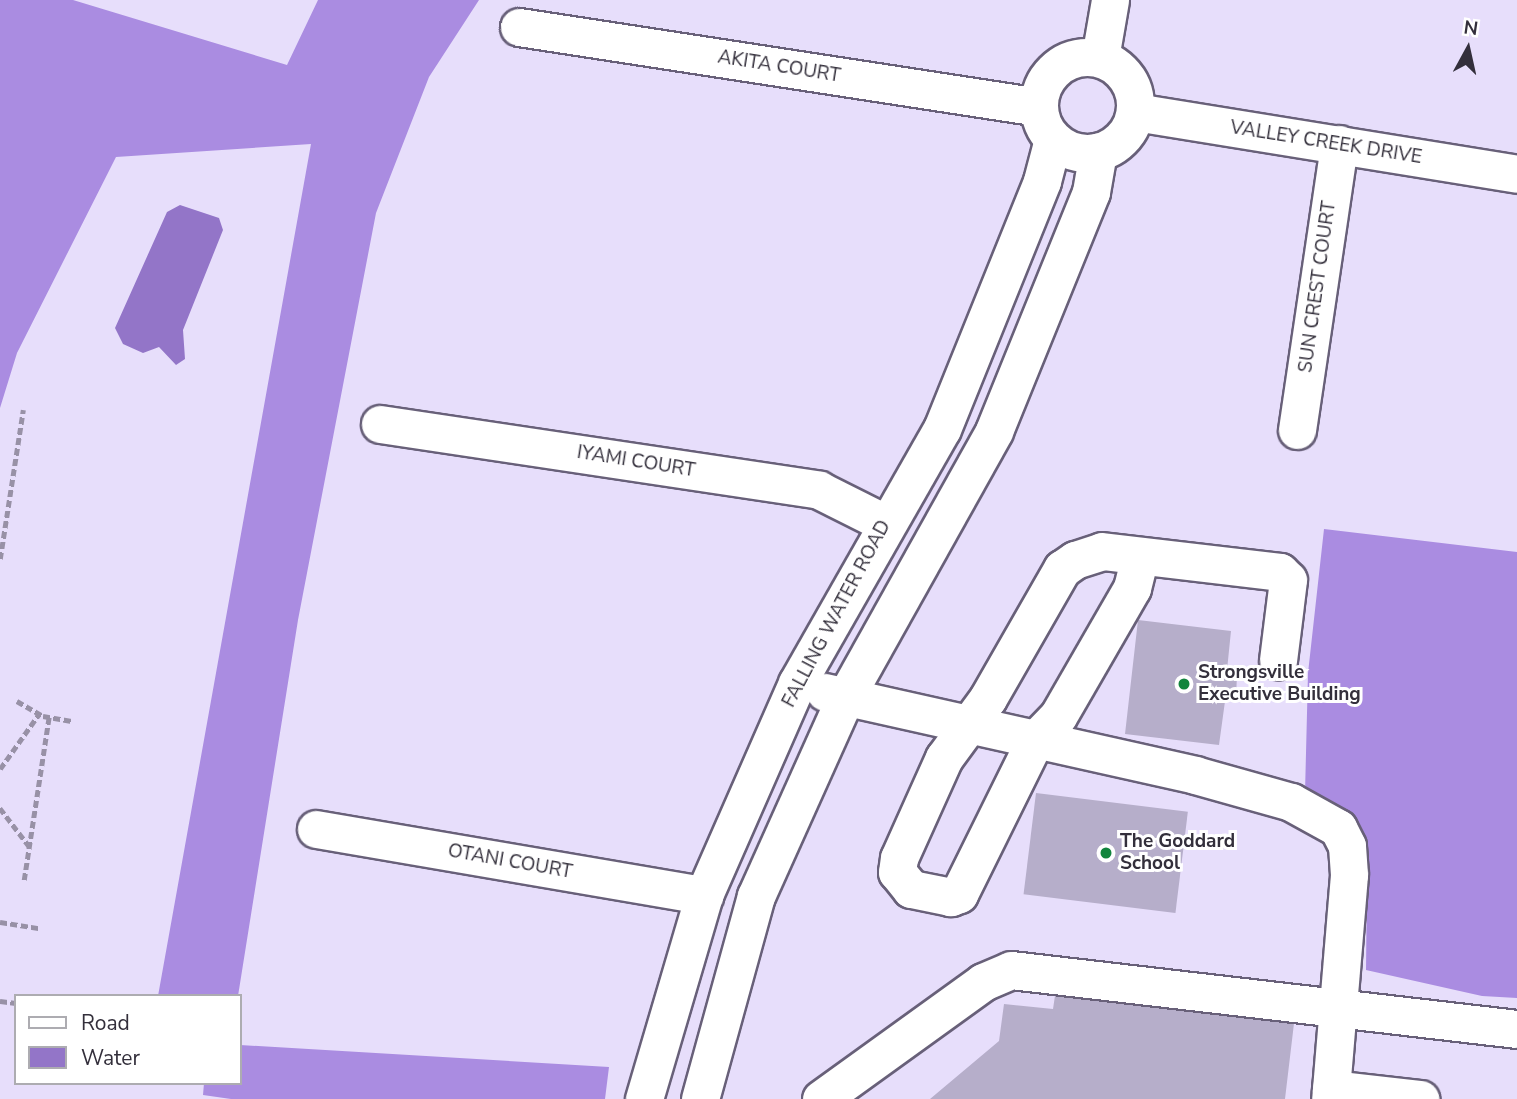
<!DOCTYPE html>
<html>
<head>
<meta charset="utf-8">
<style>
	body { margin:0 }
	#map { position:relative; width:1517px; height:1099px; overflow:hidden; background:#e7defb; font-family:"Nunito Sans",sans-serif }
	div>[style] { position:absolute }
	.forest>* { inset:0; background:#aa8ce1 }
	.water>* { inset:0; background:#9375c8 }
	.building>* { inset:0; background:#b6aeca; transform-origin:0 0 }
	.path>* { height:4.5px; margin-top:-2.25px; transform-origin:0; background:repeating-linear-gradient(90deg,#9891a6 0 7px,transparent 0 10.5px) }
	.roads { filter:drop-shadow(2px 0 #686079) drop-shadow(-2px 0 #686079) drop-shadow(0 2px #686079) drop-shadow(0 -2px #686079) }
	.minor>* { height:37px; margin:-18.5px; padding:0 18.5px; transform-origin:18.5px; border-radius:18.5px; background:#fff }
	.minor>.ring { margin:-18.5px; padding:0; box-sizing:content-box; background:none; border:37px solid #fff; border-radius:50% }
	.dots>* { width:19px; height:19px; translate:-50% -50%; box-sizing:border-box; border:4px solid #fff; border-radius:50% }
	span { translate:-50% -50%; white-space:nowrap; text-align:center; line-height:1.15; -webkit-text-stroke:6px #fff; paint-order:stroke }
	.street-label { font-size:19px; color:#332f3b }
	.poi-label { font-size:19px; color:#332f3b; font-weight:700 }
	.left { translate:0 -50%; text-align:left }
	.legend { position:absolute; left:14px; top:994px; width:228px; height:91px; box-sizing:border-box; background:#fff; border:2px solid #adacb1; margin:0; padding:9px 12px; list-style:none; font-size:21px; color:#332f3b }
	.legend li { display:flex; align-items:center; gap:14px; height:35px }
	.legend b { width:35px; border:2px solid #adacb1 }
	.north { position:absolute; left:1433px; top:14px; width:70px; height:70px; -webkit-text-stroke:5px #fff; paint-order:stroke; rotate:8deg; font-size:19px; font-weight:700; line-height:28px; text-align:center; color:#332f3b }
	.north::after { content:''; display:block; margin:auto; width:24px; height:32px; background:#332f3b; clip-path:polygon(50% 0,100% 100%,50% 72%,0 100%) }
</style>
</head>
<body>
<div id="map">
	<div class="forest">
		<div style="clip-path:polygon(0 0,73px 0,287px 65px,318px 0,479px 0,429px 77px,376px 213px,298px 620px,238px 996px,158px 996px,311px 144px,116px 157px,17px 353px,0 408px)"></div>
		<div style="clip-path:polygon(1324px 529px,1517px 552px,1517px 998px,1482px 996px,1366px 970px,1367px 875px,1358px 822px,1305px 793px,1308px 673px)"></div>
		<div style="clip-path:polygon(240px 1045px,609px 1067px,605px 1099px,231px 1099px,203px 1095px,204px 1083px,240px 1083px)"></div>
	</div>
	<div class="water">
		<div style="clip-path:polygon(180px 205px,219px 218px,223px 230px,183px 330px,185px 359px,176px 365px,159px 347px,143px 353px,123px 344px,115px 328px,167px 212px)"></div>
	</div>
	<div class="building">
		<div style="clip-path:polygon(1138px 620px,1231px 631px,1227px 670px,1237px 675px,1236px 697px,1226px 694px,1219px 745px,1125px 734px)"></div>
		<div style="left:1036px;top:793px;width:153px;height:102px;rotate:7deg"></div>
		<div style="clip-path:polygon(1056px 989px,1295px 1015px,1285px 1099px,930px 1099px,999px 1041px,1004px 1004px,1053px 1009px)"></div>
	</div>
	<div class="path">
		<div style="left:0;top:559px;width:151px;rotate:-81.2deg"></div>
		<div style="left:17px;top:701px;width:30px;rotate:30deg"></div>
		<div style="left:43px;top:716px;width:29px;rotate:10deg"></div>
		<div style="left:0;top:769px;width:67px;rotate:-54.7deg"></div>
		<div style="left:0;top:808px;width:48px;rotate:52.7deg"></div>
		<div style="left:24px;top:880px;width:165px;rotate:-81.3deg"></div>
		<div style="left:0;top:922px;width:39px;rotate:9deg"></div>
		<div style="left:0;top:1001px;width:16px;rotate:7deg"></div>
	</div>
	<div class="roads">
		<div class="minor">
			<div style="left:519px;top:27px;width:526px;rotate:8.75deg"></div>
			<div class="ring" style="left:1039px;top:57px;width:59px;height:59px"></div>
			<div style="left:1100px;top:58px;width:59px;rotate:-80.2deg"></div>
			<div style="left:1135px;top:112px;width:387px;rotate:9.2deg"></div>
			<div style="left:380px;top:424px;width:444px;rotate:8.5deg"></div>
			<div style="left:819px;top:490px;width:74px;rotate:26.6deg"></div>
			<div style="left:1297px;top:430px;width:289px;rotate:-81.6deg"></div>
			<div style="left:1140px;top:556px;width:33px;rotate:104deg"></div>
			<div style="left:1132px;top:588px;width:148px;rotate:120deg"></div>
			<div style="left:1058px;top:716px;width:33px;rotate:134deg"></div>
			<div style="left:1035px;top:740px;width:172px;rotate:116.3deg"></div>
			<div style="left:959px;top:894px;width:9px;rotate:159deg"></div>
			<div style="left:951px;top:897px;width:41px;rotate:-168.7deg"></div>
			<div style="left:911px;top:889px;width:22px;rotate:-129deg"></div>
			<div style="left:897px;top:872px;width:14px;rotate:-82deg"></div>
			<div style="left:899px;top:858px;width:110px;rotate:-65.8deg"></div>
			<div style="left:944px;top:758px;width:74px;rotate:-53.7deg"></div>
			<div style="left:988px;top:698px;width:149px;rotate:-60.2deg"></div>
			<div style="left:1062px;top:569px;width:16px;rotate:-35deg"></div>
			<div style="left:1075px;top:560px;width:28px;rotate:-18deg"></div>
			<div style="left:1102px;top:551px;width:179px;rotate:6.7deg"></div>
			<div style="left:1280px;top:572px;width:11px;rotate:45deg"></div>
			<div style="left:1288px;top:580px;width:81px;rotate:97.1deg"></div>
			<div style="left:825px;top:692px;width:379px;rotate:12.6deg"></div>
			<div style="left:1195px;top:775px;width:100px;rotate:15.7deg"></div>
			<div style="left:1291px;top:802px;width:54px;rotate:29deg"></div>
			<div style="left:1338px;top:828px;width:20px;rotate:63deg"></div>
			<div style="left:1347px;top:846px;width:29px;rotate:86deg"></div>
			<div style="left:1349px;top:875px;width:225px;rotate:94.8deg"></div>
			<div style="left:316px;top:829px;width:394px;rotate:9.7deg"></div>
			<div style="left:1331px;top:1089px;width:90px;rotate:6.4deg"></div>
			<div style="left:644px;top:1099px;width:213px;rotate:-73.6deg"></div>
			<div style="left:704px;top:895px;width:232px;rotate:-66.3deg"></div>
			<div style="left:797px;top:683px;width:292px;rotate:-60.3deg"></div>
			<div style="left:942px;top:429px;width:267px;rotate:-68deg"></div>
			<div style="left:1042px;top:181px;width:43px;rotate:-75.3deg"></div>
			<div style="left:700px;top:1099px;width:211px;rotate:-74.6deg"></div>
			<div style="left:756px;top:896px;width:217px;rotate:-65.8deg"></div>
			<div style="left:845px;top:698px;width:306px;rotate:-60.8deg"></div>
			<div style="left:994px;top:431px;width:258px;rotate:-67.9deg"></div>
			<div style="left:1091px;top:192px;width:41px;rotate:-80.1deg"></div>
			<div style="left:821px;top:1099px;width:200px;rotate:-35.8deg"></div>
			<div style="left:983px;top:982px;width:30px;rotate:-23deg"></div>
			<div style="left:1011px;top:970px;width:509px;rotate:6.65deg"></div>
		</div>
	</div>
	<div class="dots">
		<div style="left:1184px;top:684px;background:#11843c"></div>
		<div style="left:1106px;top:853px;background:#11843c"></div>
	</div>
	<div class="street-label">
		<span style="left:779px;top:67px;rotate:9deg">AKITA COURT</span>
		<span style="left:1326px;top:143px;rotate:9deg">VALLEY CREEK DRIVE</span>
		<span style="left:1318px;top:287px;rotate:-82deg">SUN CREST COURT</span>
		<span style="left:636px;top:462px;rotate:9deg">IYAMI COURT</span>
		<span style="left:837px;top:614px;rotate:-62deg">FALLING WATER ROAD</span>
		<span style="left:510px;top:862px;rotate:10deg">OTANI COURT</span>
	</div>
	<div class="poi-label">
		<span class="left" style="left:1198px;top:684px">Strongsville<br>Executive Building</span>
		<span class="left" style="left:1120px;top:853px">The Goddard<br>School</span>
	</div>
	<ul class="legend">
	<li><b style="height:9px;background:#fff"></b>Road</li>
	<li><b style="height:19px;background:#9375c8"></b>Water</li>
	</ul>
	<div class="north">N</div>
</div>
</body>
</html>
